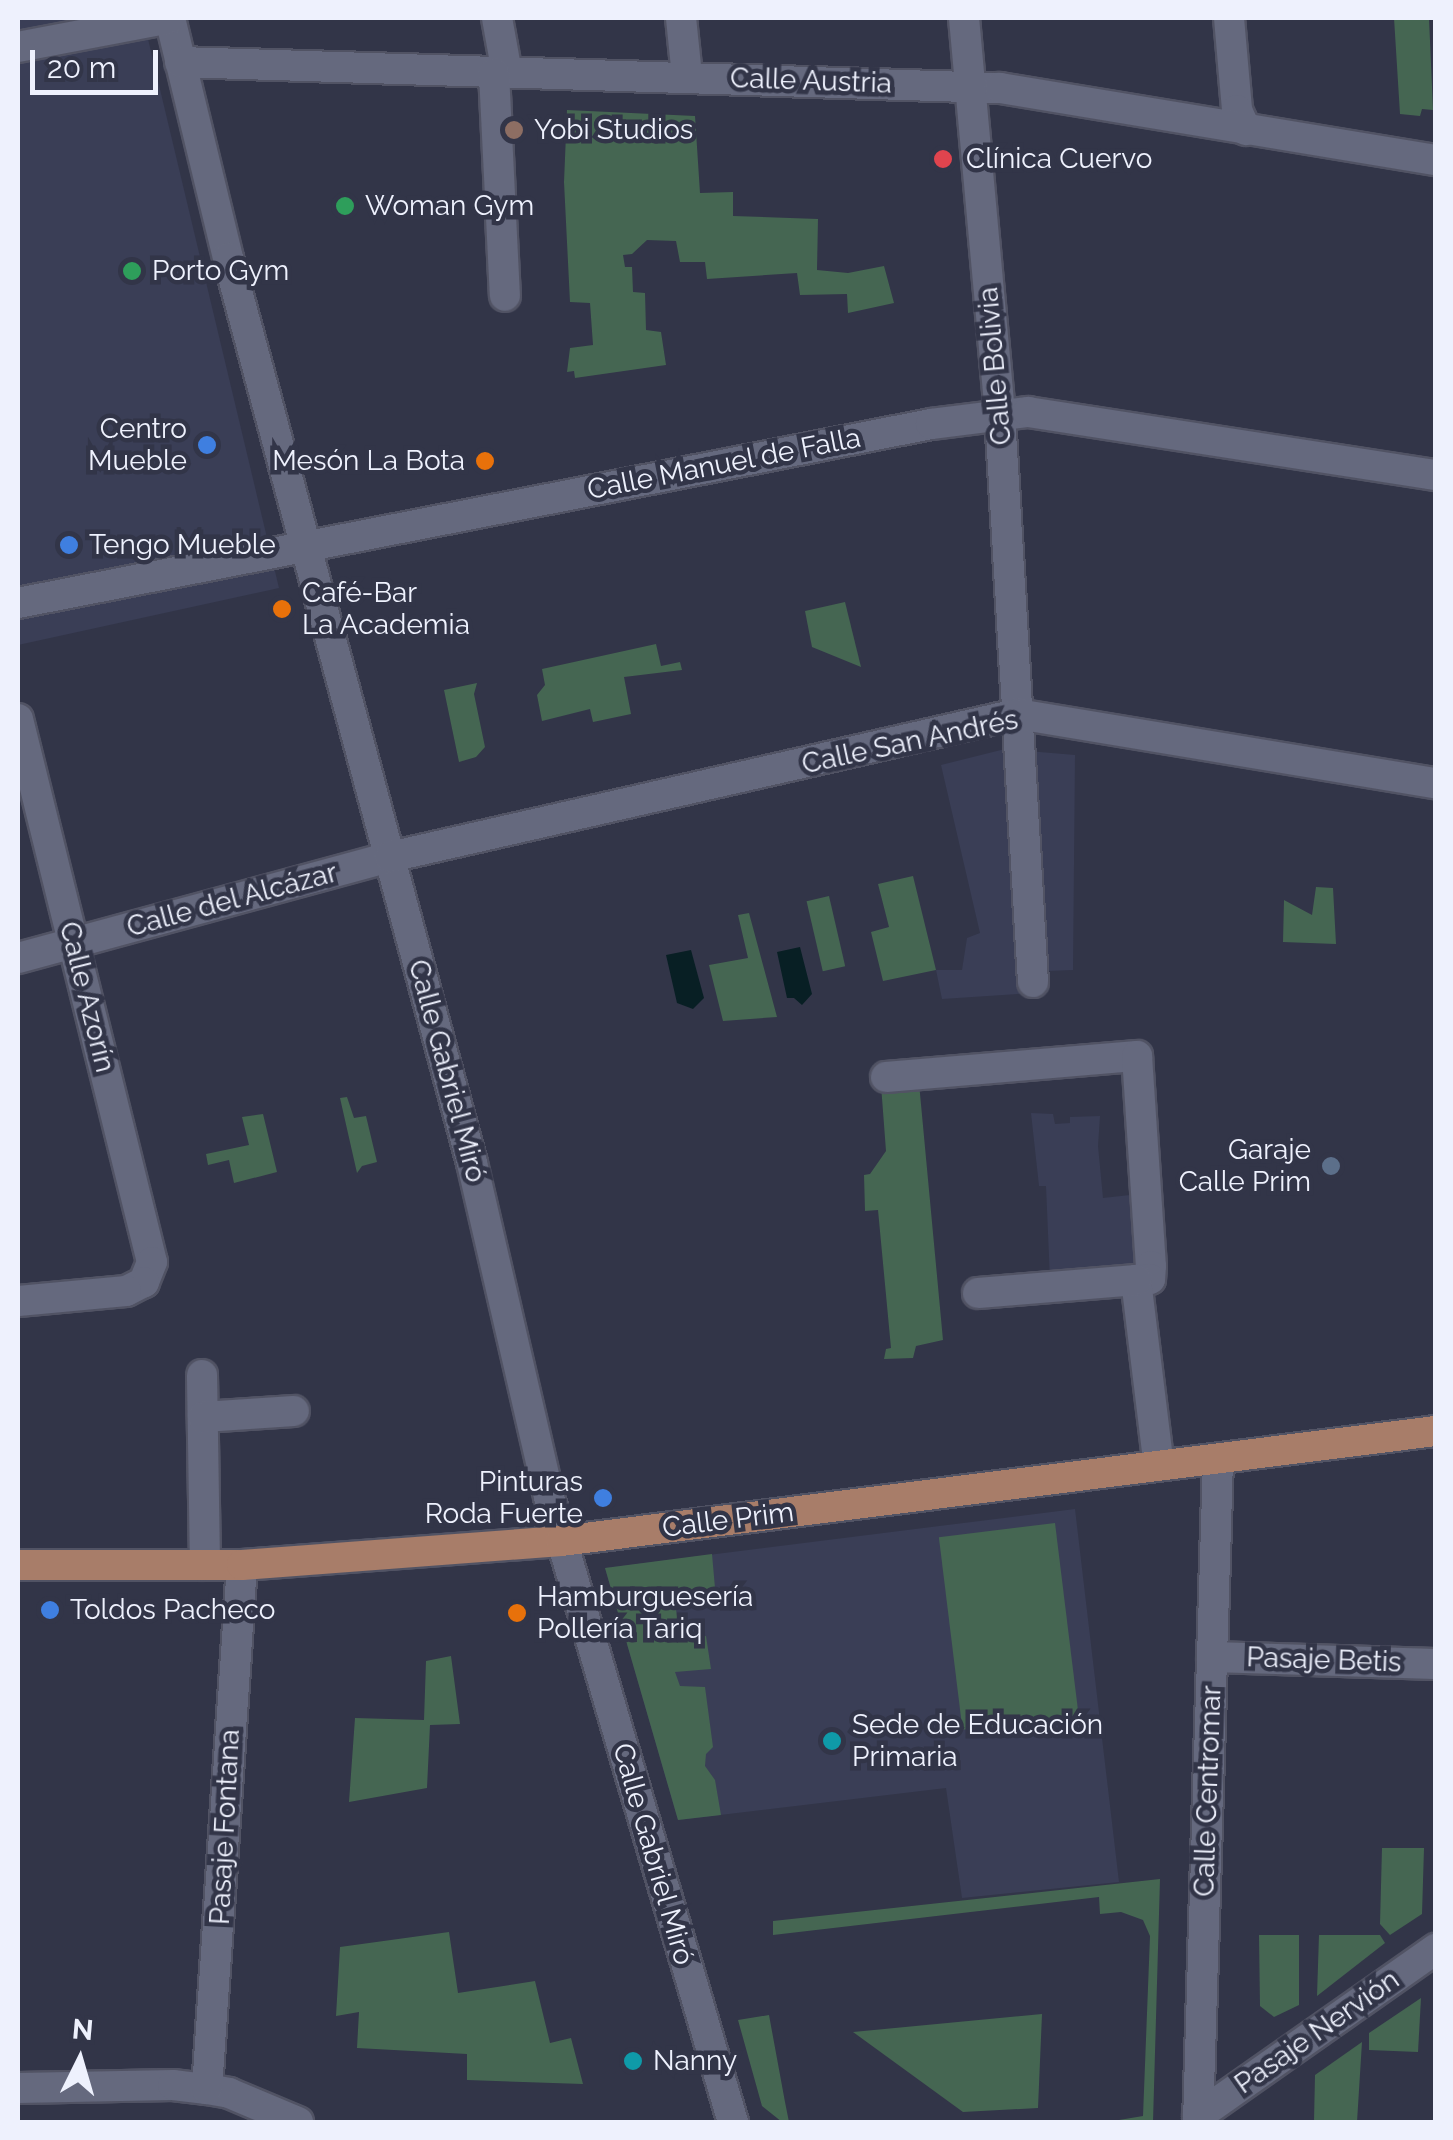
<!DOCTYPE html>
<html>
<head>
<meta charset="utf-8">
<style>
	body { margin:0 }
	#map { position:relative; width:1453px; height:2140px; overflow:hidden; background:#323548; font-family:Raleway,sans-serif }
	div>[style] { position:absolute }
	.built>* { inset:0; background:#3a3e56 }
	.green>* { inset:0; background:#456652; transform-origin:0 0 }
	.water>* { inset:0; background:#081f24 }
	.roads { filter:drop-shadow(2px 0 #515364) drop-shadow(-2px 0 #515364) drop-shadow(0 2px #515364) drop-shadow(0 -2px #515364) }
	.minor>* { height:30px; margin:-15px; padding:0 15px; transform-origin:15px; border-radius:15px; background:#65697e }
	.major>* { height:30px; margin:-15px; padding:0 15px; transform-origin:15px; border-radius:15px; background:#a87d69 }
	.dots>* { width:28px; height:28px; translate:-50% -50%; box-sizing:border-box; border:5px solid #323548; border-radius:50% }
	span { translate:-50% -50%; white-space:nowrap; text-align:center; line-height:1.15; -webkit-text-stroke:9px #323548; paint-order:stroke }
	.street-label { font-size:28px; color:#eef1fd }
	.poi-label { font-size:28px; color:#eef1fd }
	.left { translate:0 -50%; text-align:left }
	.right { translate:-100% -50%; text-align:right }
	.frame { position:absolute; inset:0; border:20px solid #eef1fd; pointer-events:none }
	.north { position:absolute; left:30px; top:2010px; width:100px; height:100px; -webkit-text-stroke:8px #323548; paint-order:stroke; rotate:5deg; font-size:28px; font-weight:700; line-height:40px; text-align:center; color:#eef1fd }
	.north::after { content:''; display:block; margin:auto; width:35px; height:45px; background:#eef1fd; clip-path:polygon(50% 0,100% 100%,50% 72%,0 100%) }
	.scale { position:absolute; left:30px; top:50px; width:128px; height:45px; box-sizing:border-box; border:5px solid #eef1fd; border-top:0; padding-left:12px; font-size:30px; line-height:35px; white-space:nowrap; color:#eef1fd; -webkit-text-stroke:8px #323548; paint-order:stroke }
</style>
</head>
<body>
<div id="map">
	<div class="built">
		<div style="clip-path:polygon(18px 18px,143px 18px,279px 588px,18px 645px)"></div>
		<div style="clip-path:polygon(1005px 749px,1075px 755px,1073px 970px,1047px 971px,1048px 992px,942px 999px,936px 970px,962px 970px,967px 938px,980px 933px,941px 765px)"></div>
		<div style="clip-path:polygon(1031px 1113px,1053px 1114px,1055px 1124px,1070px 1123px,1070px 1117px,1100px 1116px,1098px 1146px,1103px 1198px,1139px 1194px,1142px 1271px,1050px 1280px,1046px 1186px,1039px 1186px)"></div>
		<div style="clip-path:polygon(1075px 1509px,1119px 1882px,962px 1898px,946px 1788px,678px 1820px,605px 1568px)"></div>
	</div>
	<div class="green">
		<div style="clip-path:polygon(1394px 18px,1429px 18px,1433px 110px,1422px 109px,1420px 116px,1400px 114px)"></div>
		<div style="clip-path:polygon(567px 110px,695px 116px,700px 193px,733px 192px,733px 216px,818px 219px,817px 270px,848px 273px,884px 266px,894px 303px,848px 313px,847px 294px,800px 295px,797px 273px,707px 279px,705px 262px,680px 262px,676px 241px,647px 240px,632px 254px,623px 255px,625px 267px,632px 267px,633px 292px,645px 293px,646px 330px,661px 332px,666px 365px,575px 378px,574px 371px,567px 372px,570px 348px,593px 345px,590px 303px,570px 302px,564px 182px)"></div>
		<div style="clip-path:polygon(845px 602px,861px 667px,812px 647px,805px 611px)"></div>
		<div style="clip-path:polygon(656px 644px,661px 666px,680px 662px,682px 670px,624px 677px,631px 714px,593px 722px,590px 709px,542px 721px,537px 695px,545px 685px,542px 669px)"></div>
		<div style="clip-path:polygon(477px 683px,474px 694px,485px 747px,476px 757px,459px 762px,444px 690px)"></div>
		<div style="clip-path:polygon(913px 876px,936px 970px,883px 981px,871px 932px,889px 927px,878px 884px)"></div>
		<div style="clip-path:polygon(1316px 887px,1333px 888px,1336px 944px,1283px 942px,1284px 900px,1312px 915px)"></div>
		<div style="left:829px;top:896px;width:72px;height:23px;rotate:77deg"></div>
		<div style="clip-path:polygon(749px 913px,777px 1017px,723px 1021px,709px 965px,748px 958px,738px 915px)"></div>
		<div style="clip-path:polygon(919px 1083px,943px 1340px,916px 1346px,913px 1358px,884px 1359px,886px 1349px,891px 1348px,878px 1210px,865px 1211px,864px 1175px,870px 1174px,886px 1151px,881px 1085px)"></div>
		<div style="clip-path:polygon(347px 1097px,354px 1118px,366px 1116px,377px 1162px,362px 1166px,357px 1173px,340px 1098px)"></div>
		<div style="clip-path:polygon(263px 1114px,277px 1172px,234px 1183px,229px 1160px,208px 1165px,206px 1154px,249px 1145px,242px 1117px)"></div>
		<div style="left:1055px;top:1523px;width:194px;height:117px;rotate:83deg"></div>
		<div style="clip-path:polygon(712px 1554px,715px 1588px,674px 1594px,680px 1639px,706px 1636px,711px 1669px,675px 1672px,680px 1686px,705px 1687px,713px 1747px,706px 1754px,705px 1766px,715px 1780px,721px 1815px,678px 1820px,605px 1568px)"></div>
		<div style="clip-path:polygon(451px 1656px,460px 1724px,430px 1725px,427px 1788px,349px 1802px,355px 1718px,424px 1720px,426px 1661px)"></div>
		<div style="clip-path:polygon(1382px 1848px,1424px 1848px,1422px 1914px,1390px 1935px,1380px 1924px)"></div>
		<div style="clip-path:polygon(1160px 1879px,1153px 2122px,1119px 2120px,1143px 2116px,1150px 1936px,1143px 1920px,1121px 1912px,1100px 1914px,1099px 1897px,773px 1935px,773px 1921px)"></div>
		<div style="clip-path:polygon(449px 1932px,458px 1993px,535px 1981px,550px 2043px,571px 2038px,583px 2084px,467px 2080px,467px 2054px,357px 2048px,359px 2012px,336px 2016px,340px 1947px)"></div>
		<div style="clip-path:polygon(1259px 1935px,1299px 1935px,1299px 2005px,1274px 2017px,1260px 2006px)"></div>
		<div style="clip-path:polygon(1319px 1935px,1380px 1935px,1385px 1943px,1317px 1996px)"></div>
		<div style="clip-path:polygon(1421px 1998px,1418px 2052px,1369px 2050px,1369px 2033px)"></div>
		<div style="clip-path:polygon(1042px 2014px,1038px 2108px,963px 2112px,853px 2032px)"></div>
		<div style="clip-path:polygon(769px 2015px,785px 2102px,789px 2122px,782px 2122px,762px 2106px,738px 2020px)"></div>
		<div style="clip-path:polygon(1362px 2042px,1357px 2122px,1314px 2122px,1315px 2075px)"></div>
	</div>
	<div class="water">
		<div style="clip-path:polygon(800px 947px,812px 994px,802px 1005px,794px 998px,787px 998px,777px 952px)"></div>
		<div style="clip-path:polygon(691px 950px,704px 998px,693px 1009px,677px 1003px,666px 955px)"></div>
	</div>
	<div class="roads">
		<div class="minor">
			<div style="left:170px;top:18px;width:247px;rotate:76.4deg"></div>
			<div style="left:228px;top:258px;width:937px;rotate:74.91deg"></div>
			<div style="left:472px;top:1163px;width:343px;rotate:77deg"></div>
			<div style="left:549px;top:1497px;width:652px;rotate:73.6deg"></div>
			<div style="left:497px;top:18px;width:56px;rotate:79.7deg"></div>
			<div style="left:681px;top:18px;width:58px;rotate:84.1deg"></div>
			<div style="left:964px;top:18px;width:399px;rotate:84.8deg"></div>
			<div style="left:1000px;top:415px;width:568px;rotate:86.67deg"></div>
			<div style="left:1229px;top:18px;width:92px;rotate:85deg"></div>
			<div style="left:1237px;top:110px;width:22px;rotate:66deg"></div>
			<div style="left:18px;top:47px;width:155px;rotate:-10.8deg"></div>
			<div style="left:180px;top:62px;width:820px;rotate:1.82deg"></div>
			<div style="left:1000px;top:88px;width:442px;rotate:9.4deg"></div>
			<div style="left:494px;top:73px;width:223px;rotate:87.2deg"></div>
			<div style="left:18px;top:603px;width:930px;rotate:-11.09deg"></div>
			<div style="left:931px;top:424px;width:98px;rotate:-7.1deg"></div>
			<div style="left:1028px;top:412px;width:413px;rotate:8.8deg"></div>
			<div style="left:18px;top:719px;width:559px;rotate:76.14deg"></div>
			<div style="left:152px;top:1262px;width:22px;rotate:112deg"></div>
			<div style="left:144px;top:1282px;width:20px;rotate:153deg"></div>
			<div style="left:126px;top:1291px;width:108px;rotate:174.7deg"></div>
			<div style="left:18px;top:958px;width:385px;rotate:-15.2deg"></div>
			<div style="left:390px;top:857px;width:643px;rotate:-12.85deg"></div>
			<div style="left:1017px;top:714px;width:425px;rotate:9.4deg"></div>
			<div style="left:886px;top:1077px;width:252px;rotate:-4.8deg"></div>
			<div style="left:1137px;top:1056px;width:210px;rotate:86.2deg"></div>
			<div style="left:1151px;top:1266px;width:13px;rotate:94deg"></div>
			<div style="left:1150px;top:1279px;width:14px;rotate:176deg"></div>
			<div style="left:1136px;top:1280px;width:187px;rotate:83deg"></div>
			<div style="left:978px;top:1293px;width:159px;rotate:-4.7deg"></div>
			<div style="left:202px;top:1375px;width:190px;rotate:89.1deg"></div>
			<div style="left:203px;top:1417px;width:91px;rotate:-3.8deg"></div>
			<div style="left:1212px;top:1657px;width:224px;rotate:1.8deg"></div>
			<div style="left:18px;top:2088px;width:155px;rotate:-1.1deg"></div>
			<div style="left:173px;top:2085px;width:34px;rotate:7deg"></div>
			<div style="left:207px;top:2089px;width:22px;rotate:10deg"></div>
			<div style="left:229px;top:2093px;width:75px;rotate:22.8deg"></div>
			<div style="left:207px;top:2089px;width:525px;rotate:-86.18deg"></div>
			<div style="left:1198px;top:2116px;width:291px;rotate:-35.1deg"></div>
			<div style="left:1198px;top:2122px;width:663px;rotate:-88.27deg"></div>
		</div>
		<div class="major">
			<div style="left:18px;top:1565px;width:224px"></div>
			<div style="left:242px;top:1565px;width:320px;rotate:-4.3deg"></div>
			<div style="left:561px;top:1541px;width:882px;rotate:-7.17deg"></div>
		</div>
	</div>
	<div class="dots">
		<div style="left:514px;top:130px;background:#8d6e63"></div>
		<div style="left:943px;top:159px;background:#e0444e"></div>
		<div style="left:345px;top:206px;background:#2e9e5b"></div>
		<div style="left:132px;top:271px;background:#2e9e5b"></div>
		<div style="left:207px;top:445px;background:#3f7fe0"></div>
		<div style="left:485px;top:461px;background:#e8710a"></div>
		<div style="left:69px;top:545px;background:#3f7fe0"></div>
		<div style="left:282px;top:609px;background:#e8710a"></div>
		<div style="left:1331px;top:1166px;background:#5c6f8a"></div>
		<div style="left:603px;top:1498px;background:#3f7fe0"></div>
		<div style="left:50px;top:1610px;background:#3f7fe0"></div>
		<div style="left:517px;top:1613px;background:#e8710a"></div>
		<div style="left:832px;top:1741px;background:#0f9aa8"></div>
		<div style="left:633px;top:2061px;background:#0f9aa8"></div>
	</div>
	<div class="street-label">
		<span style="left:811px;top:81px;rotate:2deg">Calle Austria</span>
		<span style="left:995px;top:366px;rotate:-95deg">Calle Bolivia</span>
		<span style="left:724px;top:464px;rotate:-11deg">Calle Manuel de Falla</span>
		<span style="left:910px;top:742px;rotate:-12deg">Calle San Andrés</span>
		<span style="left:232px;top:900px;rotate:-15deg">Calle del Alcázar</span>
		<span style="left:87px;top:997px;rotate:76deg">Calle Azorín</span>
		<span style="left:447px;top:1071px;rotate:75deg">Calle Gabriel Miró</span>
		<span style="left:728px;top:1520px;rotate:-7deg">Calle Prim</span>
		<span style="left:1324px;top:1660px;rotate:2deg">Pasaje Betis</span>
		<span style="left:1208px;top:1791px;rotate:-88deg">Calle Centromar</span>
		<span style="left:225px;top:1827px;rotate:-87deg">Pasaje Fontana</span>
		<span style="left:653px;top:1854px;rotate:74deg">Calle Gabriel Miró</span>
		<span style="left:1317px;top:2032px;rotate:-35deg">Pasaje Nervión</span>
	</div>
	<div class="poi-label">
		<span class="left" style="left:534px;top:130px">Yobi Studios</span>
		<span class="left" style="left:966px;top:159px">Clínica Cuervo</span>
		<span class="left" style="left:365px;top:206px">Woman Gym</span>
		<span class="left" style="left:152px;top:271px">Porto Gym</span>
		<span class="right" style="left:187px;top:445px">Centro<br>Mueble</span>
		<span class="right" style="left:465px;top:461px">Mesón La Bota</span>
		<span class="left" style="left:89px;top:545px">Tengo Mueble</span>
		<span class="left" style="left:302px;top:609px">Café-Bar<br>La Academia</span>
		<span class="right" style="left:1311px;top:1166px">Garaje<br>Calle Prim</span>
		<span class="right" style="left:583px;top:1498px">Pinturas<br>Roda Fuerte</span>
		<span class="left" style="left:537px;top:1613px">Hamburguesería<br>Pollería Tariq</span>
		<span class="left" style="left:70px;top:1610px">Toldos Pacheco</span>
		<span class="left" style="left:852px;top:1741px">Sede de Educación<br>Primaria</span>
		<span class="left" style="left:653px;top:2061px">Nanny</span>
	</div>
	<div class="frame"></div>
	<div class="north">N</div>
	<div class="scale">20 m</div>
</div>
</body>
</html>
